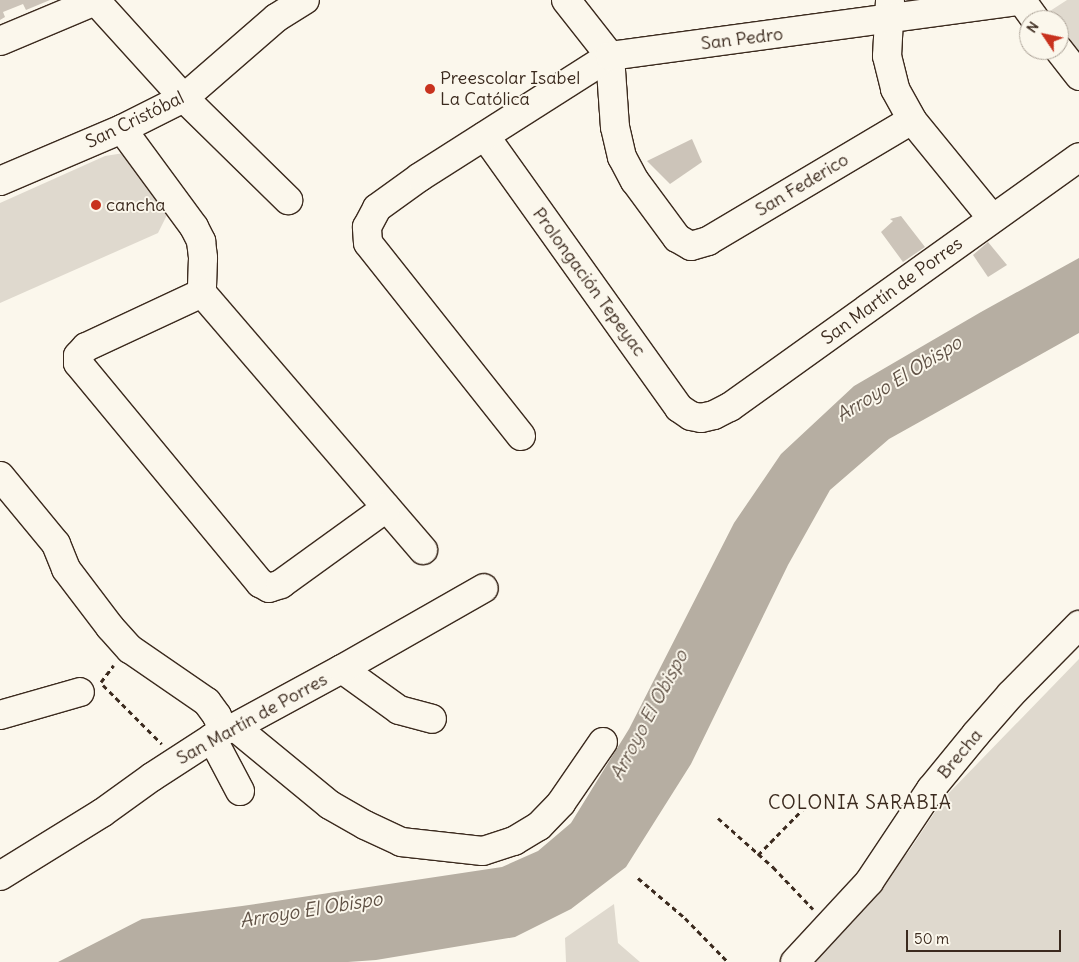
<!DOCTYPE html>
<html>
<head>
<meta charset="utf-8">
<style>
	body { margin:0 }
	#map { position:relative; width:1079px; height:962px; overflow:hidden; background:#fbf7ec; font-family:Delius,sans-serif }
	div>[style] { position:absolute }
	.green>* { inset:0; background:#dfd9ce }
	.water>* { inset:0; background:#b6aea2 }
	.building>* { inset:0; background:#ccc4b9 }
	.path>* { height:3px; margin-top:-1.5px; transform-origin:0; background:repeating-linear-gradient(90deg,#3b2a1e 0 5px,transparent 0 9px) }
	.roads { filter:drop-shadow(1px 0 #3b2a1e) drop-shadow(-1px 0 #3b2a1e) drop-shadow(0 1px #3b2a1e) drop-shadow(0 -1px #3b2a1e) }
	.minor>* { height:28px; margin:-14px; padding:0 14px; transform-origin:14px; border-radius:14px; background:#fbf7ec }
	.dots>* { width:14px; height:14px; translate:-50% -50%; box-sizing:border-box; border:2px solid #fbf7ec; border-radius:50% }
	span { translate:-50% -50%; white-space:nowrap; text-align:center; line-height:1.15; -webkit-text-stroke:4px #fbf7ec; paint-order:stroke }
	.street-label { font-size:18px; color:#3b2a1e }
	.poi-label { font-size:18px; color:#3b2a1e }
	.left { translate:0 -50%; text-align:left }
	.water-label { font-size:19px; color:#605246; font-style:italic }
	.neighbourhood-label { font-size:19px; color:#3b2a1e; letter-spacing:1px }
	.north { position:absolute; left:1019px; top:10px; width:50px; height:50px; box-sizing:border-box; background:#fbf7ec; border:1px solid #aea59a; border-radius:50%; rotate:304deg; font-size:14px; font-weight:700; line-height:20px; text-align:center; color:#3b2a1e }
	.north::after { content:''; display:block; margin:auto; width:18px; height:22px; background:#c8321e; clip-path:polygon(50% 0,100% 100%,50% 72%,0 100%) }
	.scale { position:absolute; left:906px; top:930px; width:155px; height:22px; box-sizing:border-box; border:2px solid #3b2a1e; border-top:0; padding-left:6px; font-size:15px; line-height:18px; white-space:nowrap; color:#3b2a1e; -webkit-text-stroke:4px #fbf7ec; paint-order:stroke }
</style>
</head>
<body>
<div id="map">
	<div class="green">
		<div style="clip-path:polygon(1067px 0,1079px 0,1079px 54px,1059px 25px,1059px 20px,1056px 20px,1050px 11px)"></div>
		<div style="clip-path:polygon(124px 153px,167px 215px,158px 233px,0 303px,0 203px,105px 156px)"></div>
		<div style="clip-path:polygon(1079px 659px,1079px 962px,815px 962px,909px 851px,945px 797px)"></div>
		<div style="clip-path:polygon(614px 904px,618px 943px,640px 962px,566px 962px,565px 938px)"></div>
	</div>
	<div class="water">
		<div style="clip-path:polygon(1079px 258px,1079px 333px,889px 439px,830px 490px,788px 565px,691px 764px,626px 867px,571px 909px,515px 937px,376px 960px,348px 962px,58px 962px,142px 919px,242px 906px,502px 867px,538px 851px,571px 823px,629px 729px,734px 523px,781px 454px,854px 386px,981px 312px)"></div>
	</div>
	<div class="building">
		<div style="clip-path:polygon(0 0,50px 0,26px 10px,23px 4px,3px 12px,5px 17px,0 20px)"></div>
		<div style="clip-path:polygon(692px 139px,702px 162px,670px 184px,647px 161px)"></div>
		<div style="clip-path:polygon(901px 216px,925px 247px,903px 262px,881px 232px,893px 221px,890px 219px)"></div>
		<div style="clip-path:polygon(988px 242px,1007px 265px,988px 277px,973px 255px)"></div>
	</div>
	<div class="path">
		<div style="left:101px;top:682px;width:21px;rotate:-53deg"></div>
		<div style="left:103px;top:685px;width:83px;rotate:45deg"></div>
		<div style="left:718px;top:818px;width:74px;rotate:41.7deg"></div>
		<div style="left:773px;top:867px;width:58px;rotate:46.4deg"></div>
		<div style="left:758px;top:855px;width:64px;rotate:-45.6deg"></div>
		<div style="left:638px;top:878px;width:62px;rotate:40.4deg"></div>
		<div style="left:685px;top:918px;width:62px;rotate:45.7deg"></div>
	</div>
	<div class="roads">
		<div class="minor">
			<div style="left:95px;top:0;width:132px;rotate:47.8deg"></div>
			<div style="left:184px;top:98px;width:146px;rotate:44.4deg"></div>
			<div style="left:566px;top:0;width:71px;rotate:51.8deg"></div>
			<div style="left:610px;top:56px;width:71px;rotate:86deg"></div>
			<div style="left:615px;top:127px;width:31px;rotate:77deg"></div>
			<div style="left:622px;top:157px;width:27px;rotate:62deg"></div>
			<div style="left:635px;top:181px;width:71px;rotate:53.6deg"></div>
			<div style="left:677px;top:238px;width:16px;rotate:30deg"></div>
			<div style="left:691px;top:246px;width:18px;rotate:-16deg"></div>
			<div style="left:708px;top:241px;width:237px;rotate:-30.7deg"></div>
			<div style="left:890px;top:1px;width:55px;rotate:93.1deg"></div>
			<div style="left:887px;top:56px;width:34px;rotate:76deg"></div>
			<div style="left:895px;top:89px;width:35px;rotate:61deg"></div>
			<div style="left:912px;top:120px;width:127px;rotate:50.8deg"></div>
			<div style="left:1022px;top:1px;width:24px;rotate:54deg"></div>
			<div style="left:0;top:41px;width:103px;rotate:-22.8deg"></div>
			<div style="left:1059px;top:50px;width:33px;rotate:52deg"></div>
			<div style="left:122px;top:129px;width:122px;rotate:53.7deg"></div>
			<div style="left:194px;top:227px;width:16px;rotate:63deg"></div>
			<div style="left:201px;top:241px;width:17px;rotate:83deg"></div>
			<div style="left:203px;top:258px;width:35px;rotate:92deg"></div>
			<div style="left:202px;top:293px;width:339px;rotate:49.3deg"></div>
			<div style="left:485px;top:136px;width:334px;rotate:54.5deg"></div>
			<div style="left:679px;top:408px;width:14px;rotate:34deg"></div>
			<div style="left:691px;top:416px;width:10px;rotate:11deg"></div>
			<div style="left:701px;top:418px;width:13px;rotate:-13deg"></div>
			<div style="left:714px;top:415px;width:18px;rotate:-27deg"></div>
			<div style="left:730px;top:407px;width:429px;rotate:-35.6deg"></div>
			<div style="left:0;top:181px;width:133px;rotate:-23.1deg"></div>
			<div style="left:122px;top:129px;width:69px;rotate:-26.6deg"></div>
			<div style="left:184px;top:98px;width:122px;rotate:-41deg"></div>
			<div style="left:276px;top:18px;width:34px;rotate:-32deg"></div>
			<div style="left:202px;top:293px;width:128px;rotate:155deg"></div>
			<div style="left:86px;top:347px;width:12px;rotate:132deg"></div>
			<div style="left:78px;top:356px;width:7px;rotate:90deg"></div>
			<div style="left:78px;top:363px;width:286px;rotate:50.4deg"></div>
			<div style="left:260px;top:583px;width:10px;rotate:29deg"></div>
			<div style="left:269px;top:588px;width:13px;rotate:-18deg"></div>
			<div style="left:281px;top:584px;width:130px;rotate:-35.9deg"></div>
			<div style="left:521px;top:436px;width:246px;rotate:-128.4deg"></div>
			<div style="left:368px;top:243px;width:16px;rotate:-94deg"></div>
			<div style="left:367px;top:227px;width:21px;rotate:-62deg"></div>
			<div style="left:377px;top:208px;width:53px;rotate:-35.8deg"></div>
			<div style="left:420px;top:177px;width:225px;rotate:-32.5deg"></div>
			<div style="left:610px;top:56px;width:417px;rotate:-7.7deg"></div>
			<div style="left:0;top:476px;width:88px;rotate:50.5deg"></div>
			<div style="left:56px;top:544px;width:27px;rotate:68deg"></div>
			<div style="left:66px;top:569px;width:73px;rotate:52.8deg"></div>
			<div style="left:110px;top:627px;width:30px;rotate:48deg"></div>
			<div style="left:130px;top:649px;width:93px;rotate:34.5deg"></div>
			<div style="left:207px;top:702px;width:17px;rotate:54deg"></div>
			<div style="left:217px;top:716px;width:16px;rotate:68deg"></div>
			<div style="left:342px;top:669px;width:70px;rotate:35.7deg"></div>
			<div style="left:399px;top:710px;width:34px;rotate:15deg"></div>
			<div style="left:0;top:715px;width:83px;rotate:-16deg"></div>
			<div style="left:235px;top:727px;width:123px;rotate:39.4deg"></div>
			<div style="left:330px;top:805px;width:40px;rotate:29.7deg"></div>
			<div style="left:365px;top:825px;width:40px;rotate:25deg"></div>
			<div style="left:401px;top:842px;width:82px;rotate:6.3deg"></div>
			<div style="left:483px;top:851px;width:33px;rotate:-18deg"></div>
			<div style="left:514px;top:841px;width:29px;rotate:-31deg"></div>
			<div style="left:539px;top:826px;width:32px;rotate:-46deg"></div>
			<div style="left:561px;top:803px;width:74px;rotate:-55.5deg"></div>
			<div style="left:212px;top:738px;width:60px;rotate:62.2deg"></div>
			<div style="left:0;top:876px;width:120px;rotate:-31.7deg"></div>
			<div style="left:102px;top:813px;width:62px;rotate:-35.8deg"></div>
			<div style="left:152px;top:777px;width:85px;rotate:-32.9deg"></div>
			<div style="left:223px;top:731px;width:13px;rotate:-18deg"></div>
			<div style="left:235px;top:727px;width:122px;rotate:-28.5deg"></div>
			<div style="left:342px;top:669px;width:163px;rotate:-29.7deg"></div>
			<div style="left:795px;top:962px;width:109px;rotate:-47.2deg"></div>
			<div style="left:869px;top:882px;width:112px;rotate:-56.3deg"></div>
			<div style="left:931px;top:789px;width:71px;rotate:-50.7deg"></div>
			<div style="left:976px;top:734px;width:53px;rotate:-48.8deg"></div>
			<div style="left:1011px;top:694px;width:97px;rotate:-45.4deg"></div>
		</div>
	</div>
	<div class="dots">
		<div style="left:430px;top:89px;background:#c8321e"></div>
		<div style="left:96px;top:205px;background:#c8321e"></div>
	</div>
	<div class="street-label">
		<span style="left:742px;top:39px;rotate:-7deg">San Pedro</span>
		<span style="left:135px;top:120px;rotate:-26deg">San Cristóbal</span>
		<span style="left:802px;top:185px;rotate:-31deg">San Federico</span>
		<span style="left:589px;top:282px;rotate:54deg">Prolongación Tepeyac</span>
		<span style="left:892px;top:291px;rotate:-36deg">San Martín de Porres</span>
		<span style="left:252px;top:719px;rotate:-29deg">San Martín de Porres</span>
		<span style="left:960px;top:754px;rotate:-50deg">Brecha</span>
	</div>
	<div class="poi-label">
		<span class="left" style="left:440px;top:89px">Preescolar Isabel<br>La Católica</span>
		<span class="left" style="left:106px;top:205px">cancha</span>
	</div>
	<div class="water-label">
		<span style="left:899px;top:379px;rotate:-32deg">Arroyo El Obispo</span>
		<span style="left:649px;top:715px;rotate:-62deg">Arroyo El Obispo</span>
		<span style="left:311px;top:910px;rotate:-9deg">Arroyo El Obispo</span>
	</div>
	<div class="neighbourhood-label">
		<span style="left:860px;top:803px">COLONIA SARABIA</span>
	</div>
	<div class="north">N</div>
	<div class="scale">50 m</div>
</div>
</body>
</html>
